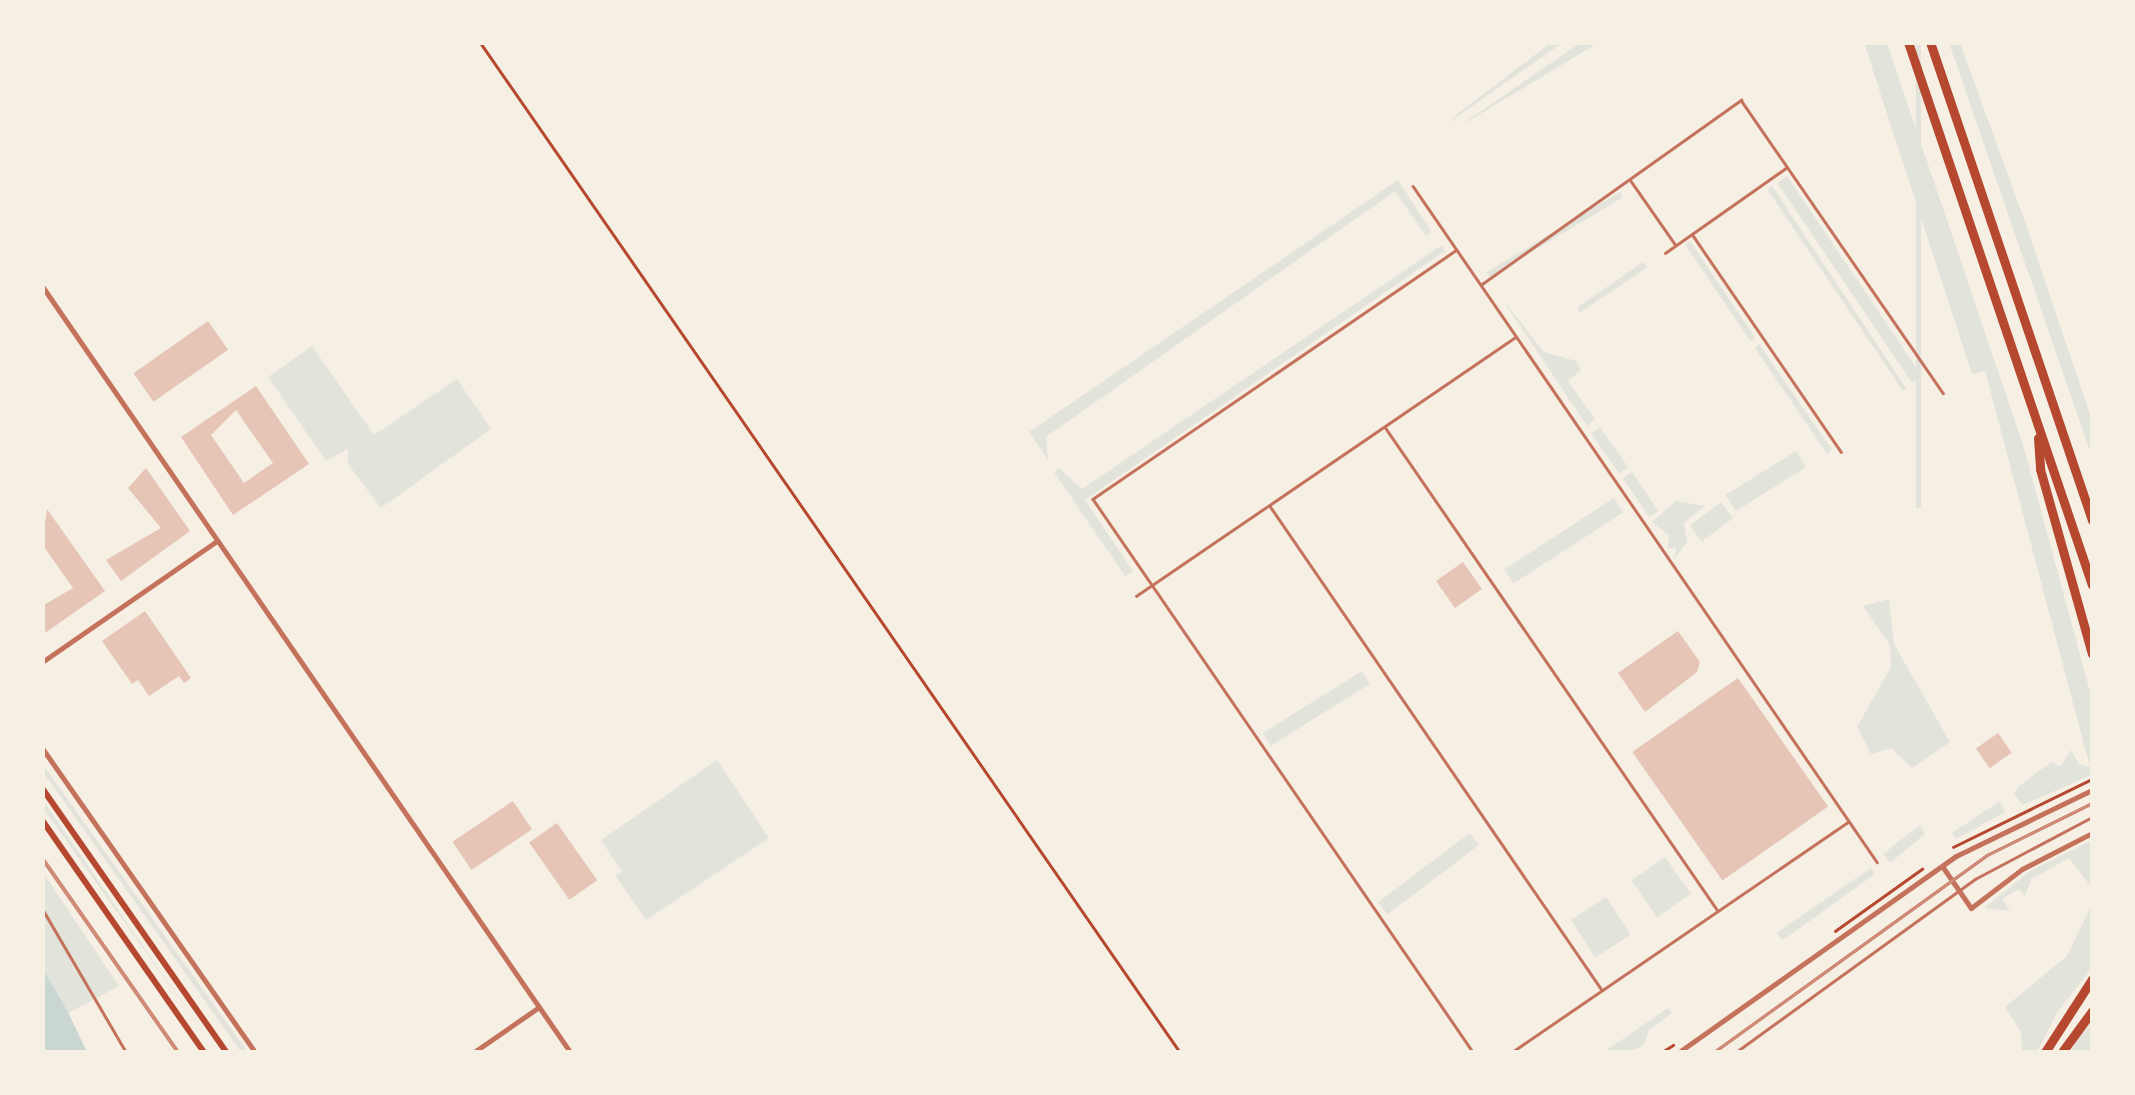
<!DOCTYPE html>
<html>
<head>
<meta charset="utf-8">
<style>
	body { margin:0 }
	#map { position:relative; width:2135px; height:1095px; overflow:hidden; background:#f6efe4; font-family:"Alegreya Sans",sans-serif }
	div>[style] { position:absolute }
	.green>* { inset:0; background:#e2e4dc; transform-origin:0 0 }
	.water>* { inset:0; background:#c9d6d2 }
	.building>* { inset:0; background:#e6c5b7; transform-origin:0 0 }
	.path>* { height:2.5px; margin:-1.25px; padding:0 1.25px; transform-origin:1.25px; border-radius:1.25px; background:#b5482f }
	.service>* { height:2.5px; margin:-1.25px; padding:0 1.25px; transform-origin:1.25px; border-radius:1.25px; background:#c5725c }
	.minor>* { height:5px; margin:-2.5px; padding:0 2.5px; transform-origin:2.5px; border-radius:2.5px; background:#c5725c }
	.secondary>* { height:6px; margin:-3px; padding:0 3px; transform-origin:3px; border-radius:3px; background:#b5482f }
	.motorway>* { height:9px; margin:-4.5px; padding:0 4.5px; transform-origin:4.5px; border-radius:4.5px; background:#b5482f }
	.tram>* { height:2.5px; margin:-1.25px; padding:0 1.25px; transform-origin:1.25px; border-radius:1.25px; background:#cf8b77 }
	.rail>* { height:4px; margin:-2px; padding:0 2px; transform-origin:2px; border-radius:2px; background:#cf8b77 }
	span { translate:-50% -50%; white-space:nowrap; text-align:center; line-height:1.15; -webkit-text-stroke:10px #f6efe4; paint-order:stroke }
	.frame { position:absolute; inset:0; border:45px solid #f6efe4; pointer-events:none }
</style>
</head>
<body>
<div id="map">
	<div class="green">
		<div style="clip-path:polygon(1552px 42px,1562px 43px,1447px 124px,1462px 110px)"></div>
		<div style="clip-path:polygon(1580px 43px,1598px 43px,1458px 127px)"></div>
		<div style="clip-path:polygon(1864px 43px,1887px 43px,2024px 448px,2092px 699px,2092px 775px,2023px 805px,2014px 795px,2019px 786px,2051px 762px,2061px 766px,2071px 750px,2079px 764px,2090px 767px,1985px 371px,1972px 374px)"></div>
		<div style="left:1916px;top:43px;width:5px;height:465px"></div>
		<div style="clip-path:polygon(1949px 43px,1960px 43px,2024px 219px,2092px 420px,2092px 457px)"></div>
		<div style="left:1787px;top:176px;width:241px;height:12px;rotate:56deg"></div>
		<div style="clip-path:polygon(1398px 180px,1431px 231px,1426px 236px,1395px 191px,1046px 437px,1048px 460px,1029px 432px)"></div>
		<div style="clip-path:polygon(1772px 186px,1906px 388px,1903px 391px,1767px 189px)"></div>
		<div style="left:1620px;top:192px;width:6px;height:156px;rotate:59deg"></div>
		<div style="left:1690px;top:241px;width:117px;height:6px;rotate:56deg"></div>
		<div style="clip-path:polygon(1442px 245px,1445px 251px,1085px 500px,1133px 571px,1125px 576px,1054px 472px,1059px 468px,1082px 489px)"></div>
		<div style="clip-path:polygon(1643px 262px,1648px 267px,1579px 313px,1578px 307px)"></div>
		<div style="clip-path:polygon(1500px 296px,1544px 352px,1576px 361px,1581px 370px,1568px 381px,1595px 419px,1587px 426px)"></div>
		<div style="clip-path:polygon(1759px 344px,1832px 450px,1827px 454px,1755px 348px)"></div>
		<div style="clip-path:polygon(312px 346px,374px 435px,457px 379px,491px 429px,381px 508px,348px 464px,348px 449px,326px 461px,268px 377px)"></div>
		<div style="left:1600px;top:427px;width:49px;height:11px;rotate:55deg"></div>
		<div style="left:1796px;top:451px;width:19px;height:83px;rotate:58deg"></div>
		<div style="left:1632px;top:472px;width:47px;height:11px;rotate:56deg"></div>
		<div style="left:1614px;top:498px;width:17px;height:131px;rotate:57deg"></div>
		<div style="clip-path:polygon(1676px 501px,1705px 506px,1684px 523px,1687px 542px,1674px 560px,1676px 547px,1668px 549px,1669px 536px,1652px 522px)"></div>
		<div style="left:1721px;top:502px;width:20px;height:39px;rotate:53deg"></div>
		<div style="clip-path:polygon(1889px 599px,1894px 644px,1950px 742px,1912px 768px,1891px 748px,1871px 754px,1857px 727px,1891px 667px,1890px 645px,1863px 606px)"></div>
		<div style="left:1362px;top:671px;width:15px;height:117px;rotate:58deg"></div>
		<div style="clip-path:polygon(717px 760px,769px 838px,646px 920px,615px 875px,622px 872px,601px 840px)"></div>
		<div style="clip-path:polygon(42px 763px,209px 998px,248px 1052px,241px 1052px,43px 772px)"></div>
		<div style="clip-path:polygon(43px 800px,149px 955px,217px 1052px,43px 808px)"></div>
		<div style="clip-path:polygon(2000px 801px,2005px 812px,1956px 839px,1952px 833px)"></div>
		<div style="clip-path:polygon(1920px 825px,1925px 834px,1890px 863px,1883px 854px)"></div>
		<div style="left:1470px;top:833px;width:15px;height:115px;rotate:53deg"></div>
		<div style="clip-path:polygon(2092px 840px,2092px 888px,2069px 858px,2031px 879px,2025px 897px,2019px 889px,2002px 899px,2010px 911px,1984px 908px,2030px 871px)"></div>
		<div style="left:1665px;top:857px;width:45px;height:41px;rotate:55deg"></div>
		<div style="clip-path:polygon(1871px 868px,1875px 874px,1783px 940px,1776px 933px)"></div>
		<div style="clip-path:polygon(42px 871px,119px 986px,63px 1016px,43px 1052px)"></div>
		<div style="left:1606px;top:897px;width:45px;height:42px;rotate:57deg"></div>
		<div style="clip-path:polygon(2092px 904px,2092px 968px,2058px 1011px,2037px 1052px,2022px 1052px,2021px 1032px,2005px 1007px,2067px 956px)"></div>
		<div style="clip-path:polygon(1668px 1008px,1672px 1013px,1649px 1030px,1644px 1044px,1631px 1052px,1604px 1052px)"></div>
		<div style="clip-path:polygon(2092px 1020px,2092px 1052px,2071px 1052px,2077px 1038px)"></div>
	</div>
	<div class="water">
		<div style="clip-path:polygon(43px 969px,68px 1012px,87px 1052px,43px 1052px)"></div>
	</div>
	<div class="building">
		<div style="left:208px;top:321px;width:35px;height:91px;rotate:55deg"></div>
		<div style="clip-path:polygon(evenodd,256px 386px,309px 464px,233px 515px,181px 437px,256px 386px,236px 410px,273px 463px,244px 483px,211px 435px,236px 410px)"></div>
		<div style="clip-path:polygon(146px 468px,190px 531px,121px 581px,106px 560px,161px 528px,128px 488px)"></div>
		<div style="clip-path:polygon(47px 509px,105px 591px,42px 635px,42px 606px,73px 588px,42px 544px)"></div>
		<div style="left:1463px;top:562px;width:33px;height:33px;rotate:55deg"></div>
		<div style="clip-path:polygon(145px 611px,191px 678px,184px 683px,179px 676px,149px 696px,138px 680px,132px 684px,102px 641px)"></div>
		<div style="clip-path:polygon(1678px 631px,1700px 662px,1697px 672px,1645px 712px,1618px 673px)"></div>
		<div style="left:1738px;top:678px;width:157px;height:129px;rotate:55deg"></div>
		<div style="left:1998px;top:733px;width:24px;height:27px;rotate:55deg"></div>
		<div style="left:513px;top:801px;width:34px;height:73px;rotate:56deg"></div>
		<div style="left:557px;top:823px;width:70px;height:34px;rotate:55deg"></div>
	</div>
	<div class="path">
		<div style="left:480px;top:42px;width:1229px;rotate:55.28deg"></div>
		<div style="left:1953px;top:847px;width:155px;rotate:-26.1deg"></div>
		<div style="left:1835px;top:931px;width:107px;rotate:-35.5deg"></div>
		<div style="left:1662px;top:1052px;width:13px;rotate:-32deg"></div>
	</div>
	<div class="service">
		<div style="left:1631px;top:181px;width:77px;rotate:55.1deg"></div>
		<div style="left:1413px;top:186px;width:820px;rotate:55.53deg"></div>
		<div style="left:1692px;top:234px;width:264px;rotate:55.6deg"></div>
		<div style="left:1457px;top:250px;width:441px;rotate:145.6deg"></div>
		<div style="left:1093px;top:499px;width:671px;rotate:55.5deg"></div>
		<div style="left:1665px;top:253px;width:148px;rotate:-35.1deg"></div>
		<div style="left:1482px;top:284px;width:318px;rotate:-35.4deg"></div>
		<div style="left:1741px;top:100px;width:356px;rotate:55.4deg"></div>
		<div style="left:1385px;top:427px;width:587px;rotate:55.47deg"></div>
		<div style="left:1270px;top:506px;width:587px;rotate:55.55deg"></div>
		<div style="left:1136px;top:596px;width:458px;rotate:-34.3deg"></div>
		<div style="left:42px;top:908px;width:167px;rotate:59.7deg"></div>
		<div style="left:1512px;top:1052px;width:407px;rotate:-34.4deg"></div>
		<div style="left:1714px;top:1052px;width:337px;rotate:-35.8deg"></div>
		<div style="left:1987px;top:855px;width:117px;rotate:-26.3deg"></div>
		<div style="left:1736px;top:1052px;width:295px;rotate:-35.9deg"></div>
		<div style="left:1975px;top:879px;width:132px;rotate:-27.9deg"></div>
	</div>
	<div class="minor">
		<div style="left:42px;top:286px;width:930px;rotate:55.42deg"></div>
		<div style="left:42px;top:662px;width:213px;rotate:-34.7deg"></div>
		<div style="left:42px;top:748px;width:371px;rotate:55deg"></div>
		<div style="left:1942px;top:866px;width:51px;rotate:55.4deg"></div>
		<div style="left:1971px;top:908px;width:64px;rotate:-37.4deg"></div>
		<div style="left:2022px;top:869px;width:79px;rotate:-27.2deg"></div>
		<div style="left:474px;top:1052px;width:79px;rotate:-34.7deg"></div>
		<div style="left:1679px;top:1052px;width:339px;rotate:-35.3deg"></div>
		<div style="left:1956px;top:856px;width:151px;rotate:-25.9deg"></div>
	</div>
	<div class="secondary">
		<div style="left:42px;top:788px;width:322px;rotate:55.1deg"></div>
		<div style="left:42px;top:820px;width:283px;rotate:55.1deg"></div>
	</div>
	<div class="motorway">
		<div style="left:1908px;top:42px;width:573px;rotate:71.28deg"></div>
		<div style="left:1930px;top:42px;width:505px;rotate:71.28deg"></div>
		<div style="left:2038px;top:438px;width:31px;rotate:86deg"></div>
		<div style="left:2040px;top:469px;width:192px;rotate:74.3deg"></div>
		<div style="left:2045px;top:1052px;width:87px;rotate:-57.2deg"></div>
		<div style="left:2062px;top:1052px;width:51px;rotate:-53.8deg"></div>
	</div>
	<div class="tram">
		<div style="left:1714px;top:1052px;width:337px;rotate:-35.8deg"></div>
		<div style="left:1987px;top:855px;width:117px;rotate:-26.3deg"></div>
	</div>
	<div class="rail">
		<div style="left:42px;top:858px;width:237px;rotate:55deg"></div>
	</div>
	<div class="frame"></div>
</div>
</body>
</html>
